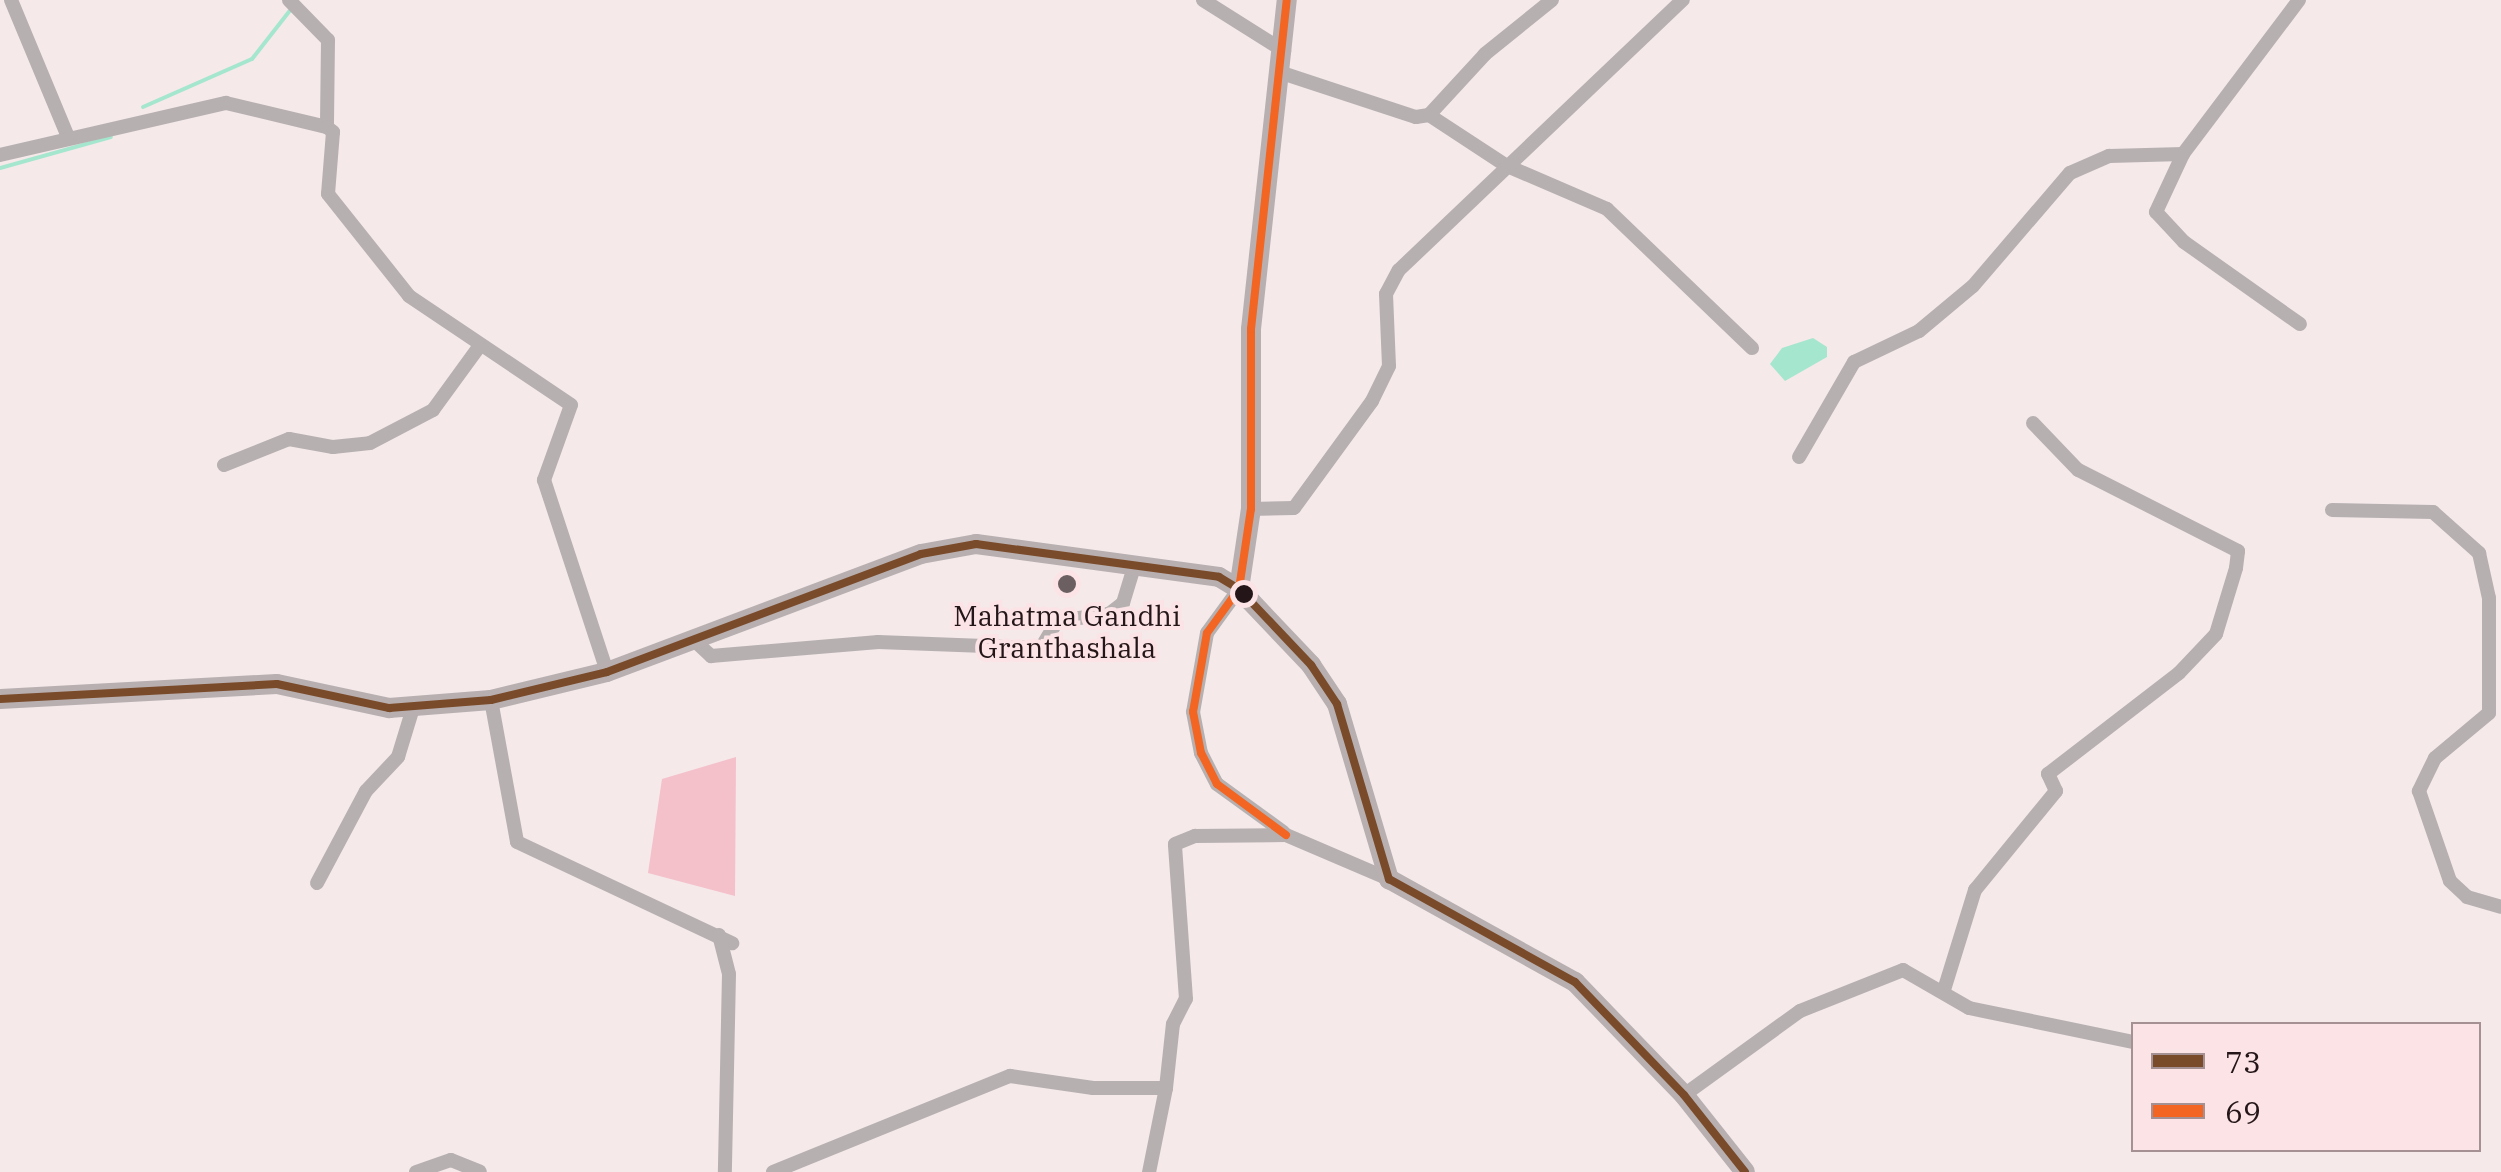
<!DOCTYPE html>
<html>
<head>
<meta charset="utf-8">
<style>
	body { margin:0 }
	#map { position:relative; width:2501px; height:1172px; overflow:hidden; background:#f5e9ea; font-family:"IBM Plex Serif",serif }
	div>[style] { position:absolute }
	.green>* { inset:0; background:#f4c0ca }
	.water>* { inset:0; background:#a5e6cf }
	.stream>* { height:4px; margin:-2px; padding:0 2px; transform-origin:2px; border-radius:2px; background:#a5e6cf }
	.street>* { height:14px; margin:-7px; padding:0 7px; transform-origin:7px; border-radius:7px; background:#b6b0b1 }
	.secondary>* { height:20px; margin:-10px; padding:0 10px; transform-origin:10px; border-radius:10px; background:#b8afb0 }
	.bus-1>* { height:8px; margin:-4px; padding:0 4px; transform-origin:4px; border-radius:4px; background:#7a4b2a }
	.bus-2>* { height:8px; margin:-4px; padding:0 4px; transform-origin:4px; border-radius:4px; background:#f26522 }
	.dots>* { width:28px; height:28px; translate:-50% -50%; box-sizing:border-box; border:5px solid #fbe3e6; border-radius:50% }
	span { translate:-50% -50%; white-space:nowrap; text-align:center; line-height:1.15; -webkit-text-stroke:8px #fbe3e6; paint-order:stroke }
	.poi-label { font-size:28px; color:#231518 }
	.legend { position:absolute; left:2131px; top:1022px; width:350px; height:130px; box-sizing:border-box; background:#fbe3e6; border:2px solid #a59194; margin:0; padding:12px 18px; list-style:none; font-size:30px; color:#231518 }
	.legend li { display:flex; align-items:center; gap:20px; height:50px }
	.legend b { width:50px; border:2px solid #a59194 }
</style>
</head>
<body>
<div id="map">
	<div class="green">
		<div style="clip-path:polygon(736px 757px,735px 896px,648px 873px,662px 779px)"></div>
	</div>
	<div class="water">
		<div style="clip-path:polygon(1813px 338px,1827px 347px,1827px 357px,1785px 381px,1770px 364px,1782px 348px)"></div>
	</div>
	<div class="stream">
		<div style="left:143px;top:107px;width:119px;rotate:-23.8deg"></div>
		<div style="left:252px;top:59px;width:65px;rotate:-51.9deg"></div>
		<div style="left:0;top:168px;width:115px;rotate:-15.6deg"></div>
	</div>
	<div class="street">
		<div style="left:11px;top:0;width:148px;rotate:67.4deg"></div>
		<div style="left:289px;top:0;width:56px;rotate:45.7deg"></div>
		<div style="left:328px;top:40px;width:87px;rotate:90.7deg"></div>
		<div style="left:1203px;top:0;width:96px;rotate:32.2deg"></div>
		<div style="left:2299px;top:0;width:193px;rotate:127deg"></div>
		<div style="left:2183px;top:154px;width:64px;rotate:115deg"></div>
		<div style="left:2156px;top:212px;width:41px;rotate:47deg"></div>
		<div style="left:2184px;top:242px;width:142px;rotate:35.3deg"></div>
		<div style="left:1282px;top:73px;width:141px;rotate:18.2deg"></div>
		<div style="left:1416px;top:117px;width:13px;rotate:-9deg"></div>
		<div style="left:1429px;top:115px;width:83px;rotate:-47.4deg"></div>
		<div style="left:1485px;top:54px;width:86px;rotate:-38.9deg"></div>
		<div style="left:1429px;top:115px;width:91px;rotate:33.3deg"></div>
		<div style="left:1505px;top:165px;width:111px;rotate:23.3deg"></div>
		<div style="left:1607px;top:209px;width:201px;rotate:43.8deg"></div>
		<div style="left:0;top:155px;width:232px;rotate:-13deg"></div>
		<div style="left:226px;top:103px;width:104px;rotate:13.4deg"></div>
		<div style="left:327px;top:127px;width:8px;rotate:40deg"></div>
		<div style="left:333px;top:132px;width:62px;rotate:94.6deg"></div>
		<div style="left:328px;top:194px;width:130px;rotate:51.5deg"></div>
		<div style="left:409px;top:296px;width:195px;rotate:33.9deg"></div>
		<div style="left:571px;top:405px;width:80px;rotate:109.8deg"></div>
		<div style="left:544px;top:480px;width:202px;rotate:71.8deg"></div>
		<div style="left:1799px;top:457px;width:110px;rotate:-59.9deg"></div>
		<div style="left:1854px;top:362px;width:72px;rotate:-25.5deg"></div>
		<div style="left:1919px;top:331px;width:70px;rotate:-39.8deg"></div>
		<div style="left:1973px;top:286px;width:149px;rotate:-49.4deg"></div>
		<div style="left:2070px;top:173px;width:43px;rotate:-23.6deg"></div>
		<div style="left:2109px;top:156px;width:74px;rotate:-1.5deg"></div>
		<div style="left:224px;top:465px;width:70px;rotate:-21.8deg"></div>
		<div style="left:289px;top:439px;width:45px;rotate:10.3deg"></div>
		<div style="left:333px;top:447px;width:37px;rotate:-6deg"></div>
		<div style="left:370px;top:443px;width:71px;rotate:-27.6deg"></div>
		<div style="left:433px;top:410px;width:78px;rotate:-53.9deg"></div>
		<div style="left:1251px;top:509px;width:43px;rotate:-1.3deg"></div>
		<div style="left:1294px;top:508px;width:132px;rotate:-53.9deg"></div>
		<div style="left:1372px;top:401px;width:39px;rotate:-64deg"></div>
		<div style="left:1389px;top:366px;width:72px;rotate:-92.4deg"></div>
		<div style="left:1386px;top:294px;width:27px;rotate:-62deg"></div>
		<div style="left:1399px;top:270px;width:392px;rotate:-43.6deg"></div>
		<div style="left:2332px;top:510px;width:101px;rotate:1.1deg"></div>
		<div style="left:2433px;top:512px;width:62px;rotate:41.7deg"></div>
		<div style="left:2479px;top:553px;width:46px;rotate:77.5deg"></div>
		<div style="left:2489px;top:598px;width:115px;rotate:90deg"></div>
		<div style="left:2489px;top:713px;width:70px;rotate:140.2deg"></div>
		<div style="left:2435px;top:758px;width:37px;rotate:116deg"></div>
		<div style="left:2419px;top:791px;width:95px;rotate:71deg"></div>
		<div style="left:2450px;top:881px;width:23px;rotate:43deg"></div>
		<div style="left:2467px;top:897px;width:35px;rotate:16deg"></div>
		<div style="left:1239px;top:589px;width:54px;rotate:126deg"></div>
		<div style="left:1207px;top:633px;width:80px;rotate:100deg"></div>
		<div style="left:1193px;top:712px;width:42px;rotate:79deg"></div>
		<div style="left:1201px;top:753px;width:35px;rotate:63deg"></div>
		<div style="left:1217px;top:784px;width:82px;rotate:36deg"></div>
		<div style="left:696px;top:642px;width:21px;rotate:43deg"></div>
		<div style="left:711px;top:656px;width:168px;rotate:-4.8deg"></div>
		<div style="left:878px;top:642px;width:163px;rotate:2.1deg"></div>
		<div style="left:1041px;top:648px;width:31px;rotate:-59deg"></div>
		<div style="left:1057px;top:621px;width:52px;rotate:-7.7deg"></div>
		<div style="left:1109px;top:614px;width:18px;rotate:-38deg"></div>
		<div style="left:1123px;top:603px;width:39px;rotate:-73deg"></div>
		<div style="left:491px;top:700px;width:144px;rotate:79.6deg"></div>
		<div style="left:517px;top:842px;width:238px;rotate:25.2deg"></div>
		<div style="left:317px;top:883px;width:104px;rotate:-62deg"></div>
		<div style="left:366px;top:791px;width:47px;rotate:-46.7deg"></div>
		<div style="left:398px;top:757px;width:51px;rotate:-73deg"></div>
		<div style="left:719px;top:935px;width:40px;rotate:75.6deg"></div>
		<div style="left:729px;top:974px;width:198px;rotate:91.2deg"></div>
		<div style="left:1944px;top:990px;width:105px;rotate:-72.8deg"></div>
		<div style="left:1975px;top:890px;width:128px;rotate:-50.7deg"></div>
		<div style="left:2056px;top:791px;width:19px;rotate:-115deg"></div>
		<div style="left:2048px;top:774px;width:165px;rotate:-37.6deg"></div>
		<div style="left:2179px;top:673px;width:54px;rotate:-46.5deg"></div>
		<div style="left:2216px;top:634px;width:69px;rotate:-73.1deg"></div>
		<div style="left:2236px;top:568px;width:17px;rotate:-83deg"></div>
		<div style="left:2238px;top:551px;width:179px;rotate:-153.1deg"></div>
		<div style="left:2078px;top:470px;width:65px;rotate:-133.8deg"></div>
		<div style="left:1166px;top:1088px;width:64px;rotate:-83.8deg"></div>
		<div style="left:1173px;top:1024px;width:28px;rotate:-63deg"></div>
		<div style="left:1186px;top:999px;width:155px;rotate:-94.1deg"></div>
		<div style="left:1175px;top:844px;width:22px;rotate:-22deg"></div>
		<div style="left:1195px;top:836px;width:91px;rotate:-0.6deg"></div>
		<div style="left:1286px;top:835px;width:114px;rotate:23.2deg"></div>
		<div style="left:1684px;top:1095px;width:143px;rotate:-35.9deg"></div>
		<div style="left:1800px;top:1011px;width:111px;rotate:-21.7deg"></div>
		<div style="left:1903px;top:970px;width:76px;rotate:29.9deg"></div>
		<div style="left:1969px;top:1008px;width:167px;rotate:11.7deg"></div>
		<div style="left:416px;top:1172px;width:37px;rotate:-19deg"></div>
		<div style="left:451px;top:1160px;width:31px;rotate:22deg"></div>
		<div style="left:773px;top:1172px;width:256px;rotate:-22.1deg"></div>
		<div style="left:1010px;top:1076px;width:84px;rotate:8.2deg"></div>
		<div style="left:1093px;top:1088px;width:73px"></div>
		<div style="left:1166px;top:1088px;width:86px;rotate:101.4deg"></div>
	</div>
	<div class="secondary">
		<div style="left:1239px;top:589px;width:81px;rotate:-81.5deg"></div>
		<div style="left:1251px;top:509px;width:180px;rotate:-90deg"></div>
		<div style="left:1251px;top:329px;width:331px;rotate:-83.8deg"></div>
		<div style="left:0;top:699px;width:277px;rotate:-3.1deg"></div>
		<div style="left:277px;top:684px;width:115px;rotate:12.1deg"></div>
		<div style="left:389px;top:708px;width:102px;rotate:-4.5deg"></div>
		<div style="left:491px;top:700px;width:119px;rotate:-13.6deg"></div>
		<div style="left:607px;top:672px;width:335px;rotate:-20.6deg"></div>
		<div style="left:921px;top:554px;width:56px;rotate:-10.3deg"></div>
		<div style="left:976px;top:544px;width:245px;rotate:7.7deg"></div>
		<div style="left:1219px;top:577px;width:23px;rotate:31deg"></div>
		<div style="left:1239px;top:589px;width:105px;rotate:46.5deg"></div>
		<div style="left:1311px;top:665px;width:47px;rotate:56.3deg"></div>
		<div style="left:1337px;top:704px;width:183px;rotate:73.5deg"></div>
		<div style="left:1389px;top:879px;width:213px;rotate:29deg"></div>
		<div style="left:1575px;top:982px;width:157px;rotate:46deg"></div>
		<div style="left:1684px;top:1095px;width:98px;rotate:51.6deg"></div>
	</div>
	<div class="bus-1">
		<div style="left:0;top:699px;width:277px;rotate:-3.1deg"></div>
		<div style="left:277px;top:684px;width:115px;rotate:12.1deg"></div>
		<div style="left:389px;top:708px;width:102px;rotate:-4.5deg"></div>
		<div style="left:491px;top:700px;width:119px;rotate:-13.6deg"></div>
		<div style="left:607px;top:672px;width:335px;rotate:-20.6deg"></div>
		<div style="left:921px;top:554px;width:56px;rotate:-10.3deg"></div>
		<div style="left:976px;top:544px;width:245px;rotate:7.7deg"></div>
		<div style="left:1219px;top:577px;width:23px;rotate:31deg"></div>
		<div style="left:1239px;top:589px;width:105px;rotate:46.5deg"></div>
		<div style="left:1311px;top:665px;width:47px;rotate:56.3deg"></div>
		<div style="left:1337px;top:704px;width:183px;rotate:73.5deg"></div>
		<div style="left:1389px;top:879px;width:213px;rotate:29deg"></div>
		<div style="left:1575px;top:982px;width:157px;rotate:46deg"></div>
		<div style="left:1684px;top:1095px;width:98px;rotate:51.6deg"></div>
	</div>
	<div class="bus-2">
		<div style="left:1286px;top:835px;width:86px;rotate:-143.5deg"></div>
		<div style="left:1217px;top:784px;width:35px;rotate:-117deg"></div>
		<div style="left:1201px;top:753px;width:42px;rotate:-101deg"></div>
		<div style="left:1193px;top:712px;width:80px;rotate:-80deg"></div>
		<div style="left:1207px;top:633px;width:54px;rotate:-54deg"></div>
		<div style="left:1239px;top:589px;width:81px;rotate:-81.5deg"></div>
		<div style="left:1251px;top:509px;width:180px;rotate:-90deg"></div>
		<div style="left:1251px;top:329px;width:331px;rotate:-83.8deg"></div>
	</div>
	<div class="dots">
		<div style="left:1067px;top:584px;background:#6c5f62"></div>
		<div style="left:1244px;top:594px;background:#231518"></div>
	</div>
	<div class="poi-label">
		<span style="left:1067px;top:632px">Mahatma Gandhi<br>Granthashala</span>
	</div>
	<ul class="legend">
	<li><b style="height:12px;background:#7a4b2a"></b>73</li>
	<li><b style="height:12px;background:#f26522"></b>69</li>
	</ul>
</div>
</body>
</html>
